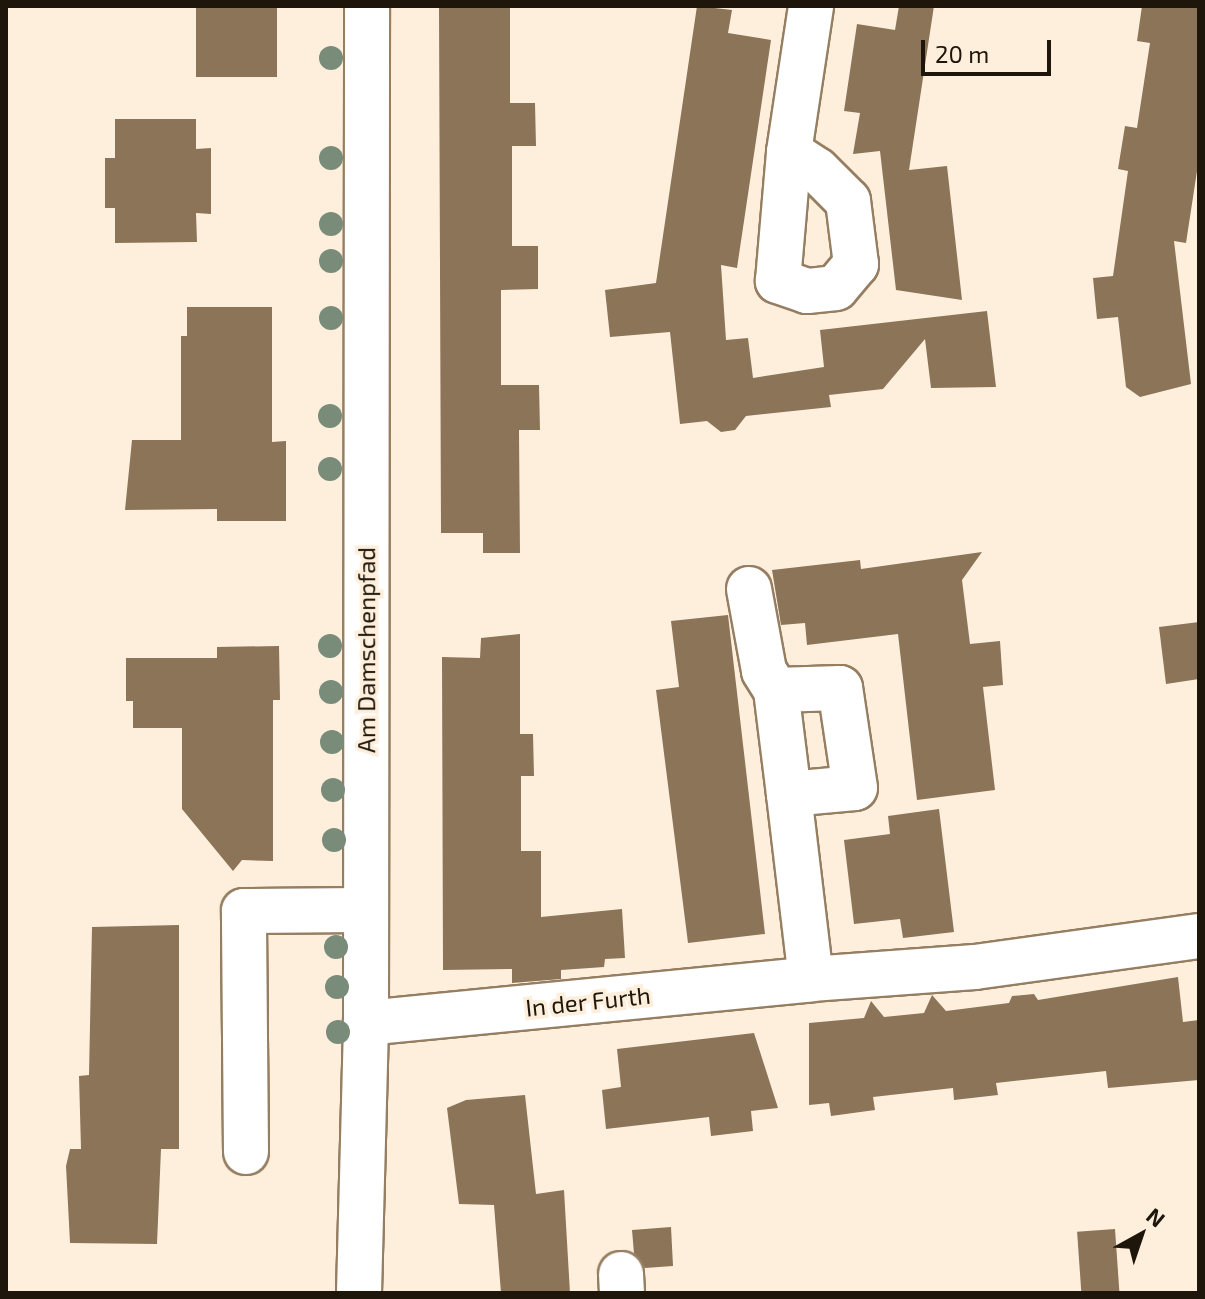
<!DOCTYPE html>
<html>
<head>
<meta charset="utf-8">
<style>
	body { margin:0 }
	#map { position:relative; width:1205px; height:1299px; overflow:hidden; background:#feefdd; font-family:"Exo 2",sans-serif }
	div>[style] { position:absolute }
	.building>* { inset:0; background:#8b7458; transform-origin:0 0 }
	.roads { filter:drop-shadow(2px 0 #957e62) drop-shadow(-2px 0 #957e62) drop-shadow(0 2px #957e62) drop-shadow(0 -2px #957e62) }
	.minor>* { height:44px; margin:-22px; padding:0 22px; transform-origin:22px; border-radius:22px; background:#fff }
	.trees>* { width:24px; height:24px; margin:-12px; border-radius:50%; background:#798b79 }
	span { translate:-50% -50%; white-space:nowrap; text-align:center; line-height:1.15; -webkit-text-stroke:7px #feefdd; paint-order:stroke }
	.street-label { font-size:24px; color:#1e160a }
	.frame { position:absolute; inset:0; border:8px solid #1e160a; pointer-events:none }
	.north { position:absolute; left:1101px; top:1195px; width:80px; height:80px; -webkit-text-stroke:6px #feefdd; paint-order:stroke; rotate:40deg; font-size:22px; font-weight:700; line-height:32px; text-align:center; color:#1e160a }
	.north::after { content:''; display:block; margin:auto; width:28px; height:36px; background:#1e160a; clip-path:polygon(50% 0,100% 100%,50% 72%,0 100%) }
	.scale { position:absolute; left:921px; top:40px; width:130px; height:36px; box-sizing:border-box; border:4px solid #1e160a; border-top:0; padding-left:10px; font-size:24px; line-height:28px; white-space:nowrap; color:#1e160a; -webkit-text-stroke:6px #feefdd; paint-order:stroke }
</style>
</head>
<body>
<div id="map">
	<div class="building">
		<div style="left:196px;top:6px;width:81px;height:71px"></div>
		<div style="clip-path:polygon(697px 6px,732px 10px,728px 33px,771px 40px,737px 268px,721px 265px,726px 340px,748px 338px,753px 378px,824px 367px,820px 330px,987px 311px,996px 387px,931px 388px,925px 339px,883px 389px,829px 395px,831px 407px,746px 416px,735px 430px,721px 432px,707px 421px,680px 424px,670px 332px,610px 337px,605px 290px,656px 283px)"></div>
		<div style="clip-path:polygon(899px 6px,934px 6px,909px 170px,947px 166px,962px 300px,896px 290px,880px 151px,853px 154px,860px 113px,844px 111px,857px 24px,895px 30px)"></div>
		<div style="clip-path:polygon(1142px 6px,1199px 6px,1199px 158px,1186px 243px,1174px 241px,1191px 384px,1140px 397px,1126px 387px,1118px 317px,1097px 319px,1093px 278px,1113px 276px,1128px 171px,1118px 169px,1125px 126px,1137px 128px,1150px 43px,1137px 41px)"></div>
		<div style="clip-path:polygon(439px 7px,510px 7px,510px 103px,535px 103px,536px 146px,512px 146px,512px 246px,538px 246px,538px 289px,501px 290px,501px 385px,539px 385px,540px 430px,519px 430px,520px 553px,483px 553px,483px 533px,441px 533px)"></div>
		<div style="clip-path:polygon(115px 119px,196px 119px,196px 149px,211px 148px,211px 214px,196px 213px,197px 242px,115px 243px,115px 208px,105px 208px,105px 158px,115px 158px)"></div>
		<div style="clip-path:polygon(187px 307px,272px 307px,272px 442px,286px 441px,286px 521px,217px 521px,217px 509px,125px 510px,132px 440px,181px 440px,181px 336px,187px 336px)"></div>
		<div style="clip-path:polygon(982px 552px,962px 580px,970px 644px,1000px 641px,1003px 685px,983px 687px,995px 790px,917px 800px,898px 634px,807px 645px,805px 623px,781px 625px,772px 570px,860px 560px,861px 569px)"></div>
		<div style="clip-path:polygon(728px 615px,765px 934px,688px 943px,656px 690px,679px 687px,671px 621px)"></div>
		<div style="clip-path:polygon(1199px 622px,1199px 679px,1166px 684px,1159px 627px)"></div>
		<div style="clip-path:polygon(520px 634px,520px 734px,533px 734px,534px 776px,521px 776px,521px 851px,541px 851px,541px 917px,622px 909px,625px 958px,605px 959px,604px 967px,561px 970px,561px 979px,512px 983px,512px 969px,443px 970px,442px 657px,480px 658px,481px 638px)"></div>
		<div style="clip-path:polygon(279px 646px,280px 700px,273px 700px,273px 861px,242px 860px,233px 871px,182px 809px,182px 728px,133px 728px,133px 701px,126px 701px,126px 658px,217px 658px,217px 647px)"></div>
		<div style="clip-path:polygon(939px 809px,954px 932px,903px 938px,900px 919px,854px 924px,844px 840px,890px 834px,888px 816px)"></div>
		<div style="clip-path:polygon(179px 925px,179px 1149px,161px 1149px,157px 1244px,70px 1243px,66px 1166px,70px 1149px,81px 1149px,79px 1076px,89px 1075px,92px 927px)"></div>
		<div style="clip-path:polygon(1178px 977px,1183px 1022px,1199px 1020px,1199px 1080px,1108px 1088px,1106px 1071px,996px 1083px,998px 1095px,954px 1100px,953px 1088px,873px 1097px,875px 1110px,831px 1116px,829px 1103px,809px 1105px,809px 1023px,864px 1018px,871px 1001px,884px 1017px,924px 1013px,932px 995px,946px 1011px,1009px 1003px,1012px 996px,1034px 994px,1038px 1000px)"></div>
		<div style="clip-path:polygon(754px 1033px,778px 1108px,751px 1111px,753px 1131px,711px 1136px,709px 1117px,606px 1129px,602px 1090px,621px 1087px,617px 1049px)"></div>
		<div style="clip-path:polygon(525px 1095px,536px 1194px,564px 1190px,570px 1293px,501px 1293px,494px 1205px,459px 1204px,447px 1108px,466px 1100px)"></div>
		<div style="clip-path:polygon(671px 1227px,673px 1266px,645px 1268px,634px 1253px,632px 1230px)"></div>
		<div style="left:1115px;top:1229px;width:64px;height:38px;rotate:86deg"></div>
	</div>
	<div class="roads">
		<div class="minor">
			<div style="left:789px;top:152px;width:33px;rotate:33deg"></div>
			<div style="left:817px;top:170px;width:44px;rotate:45deg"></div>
			<div style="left:848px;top:201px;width:64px;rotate:82.8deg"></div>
			<div style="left:856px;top:264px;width:31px;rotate:130deg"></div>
			<div style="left:836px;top:288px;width:29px;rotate:174deg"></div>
			<div style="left:807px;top:291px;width:31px;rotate:-161deg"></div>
			<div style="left:778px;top:281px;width:129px;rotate:-85.1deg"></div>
			<div style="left:789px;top:152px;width:148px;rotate:-81.4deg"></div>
			<div style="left:749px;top:589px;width:83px;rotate:79.6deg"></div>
			<div style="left:764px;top:671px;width:22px;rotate:58deg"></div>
			<div style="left:776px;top:690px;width:105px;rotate:82.9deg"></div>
			<div style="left:789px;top:794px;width:66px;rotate:-5.2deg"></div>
			<div style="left:855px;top:788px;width:101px;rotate:-98.5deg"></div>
			<div style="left:840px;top:688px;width:64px;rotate:178.2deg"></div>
			<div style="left:811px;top:979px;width:164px;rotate:-4.2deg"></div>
			<div style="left:975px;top:967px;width:226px;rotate:-7.9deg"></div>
			<div style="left:366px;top:1023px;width:447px;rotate:-5.6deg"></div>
			<div style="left:811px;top:979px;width:186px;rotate:-96.8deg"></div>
			<div style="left:246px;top:1152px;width:241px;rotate:-90.5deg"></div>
			<div style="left:244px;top:911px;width:122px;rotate:-0.5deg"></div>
			<div style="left:621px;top:1274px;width:19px;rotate:87deg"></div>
			<div style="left:359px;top:1293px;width:270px;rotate:-88.5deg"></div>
			<div style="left:366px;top:1023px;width:1017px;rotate:-89.94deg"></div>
		</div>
	</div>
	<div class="trees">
		<div style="left:331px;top:58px"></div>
		<div style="left:331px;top:158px"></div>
		<div style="left:331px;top:224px"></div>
		<div style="left:331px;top:261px"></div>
		<div style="left:331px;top:318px"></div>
		<div style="left:330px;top:416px"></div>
		<div style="left:330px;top:469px"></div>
		<div style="left:330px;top:646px"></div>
		<div style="left:331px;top:692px"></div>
		<div style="left:332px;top:742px"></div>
		<div style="left:333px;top:790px"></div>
		<div style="left:334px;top:840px"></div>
		<div style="left:336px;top:947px"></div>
		<div style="left:337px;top:987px"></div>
		<div style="left:338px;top:1032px"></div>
	</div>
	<div class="street-label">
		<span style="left:366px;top:650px;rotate:-90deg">Am Damschenpfad</span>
		<span style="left:588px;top:1001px;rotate:-6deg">In der Furth</span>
	</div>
	<div class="frame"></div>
	<div class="north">N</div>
	<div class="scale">20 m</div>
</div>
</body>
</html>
